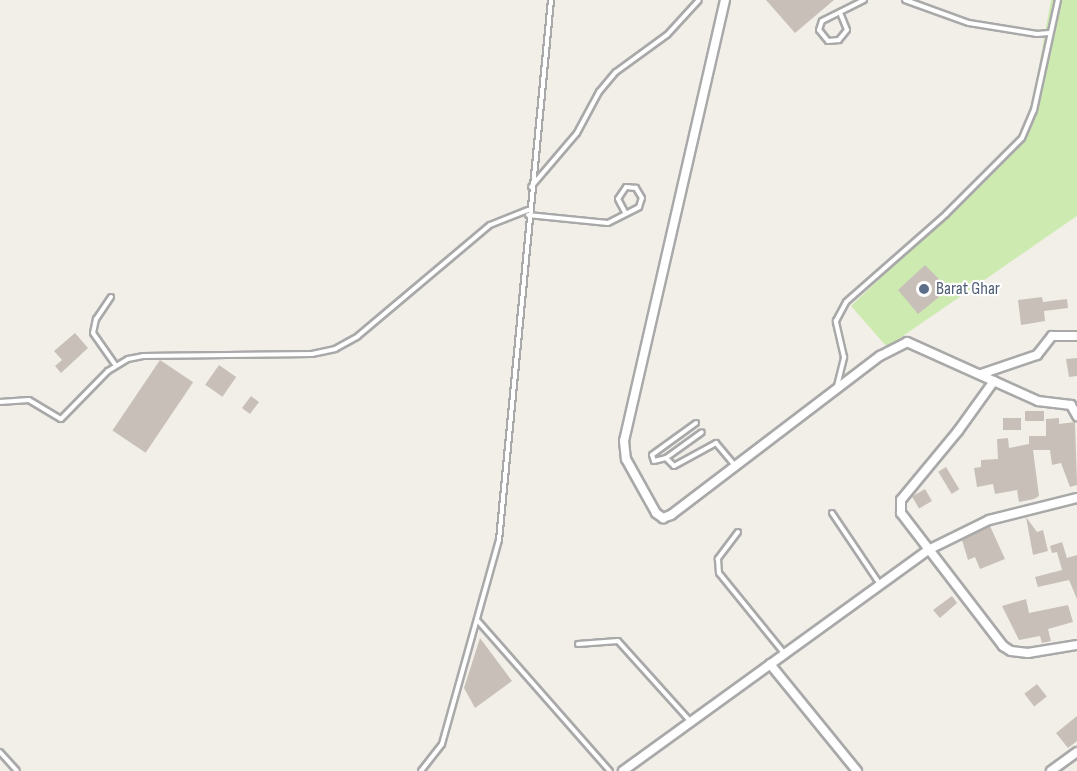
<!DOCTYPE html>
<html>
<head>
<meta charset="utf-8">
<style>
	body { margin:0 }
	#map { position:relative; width:1077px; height:771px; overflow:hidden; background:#f2efe9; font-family:"Sofia Sans Condensed",sans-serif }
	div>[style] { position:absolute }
	.grass>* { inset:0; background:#cdebb0 }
	.building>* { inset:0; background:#c7bfb8; transform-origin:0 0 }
	.roads { filter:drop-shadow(2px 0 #a9a9a9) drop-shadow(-2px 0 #a9a9a9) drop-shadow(0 2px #a9a9a9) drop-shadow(0 -2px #a9a9a9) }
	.service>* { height:4px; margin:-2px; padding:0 2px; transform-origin:2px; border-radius:2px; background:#fff }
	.minor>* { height:8px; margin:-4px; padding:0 4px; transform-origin:4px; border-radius:4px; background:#fff }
	.dots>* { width:16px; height:16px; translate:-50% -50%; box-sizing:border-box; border:3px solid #fff; border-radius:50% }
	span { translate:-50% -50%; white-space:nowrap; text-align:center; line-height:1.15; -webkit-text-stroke:4.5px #fff; paint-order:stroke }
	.service-label { font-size:18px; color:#4e5e75 }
	.left { translate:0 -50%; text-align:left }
</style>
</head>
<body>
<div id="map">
	<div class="grass">
		<div style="clip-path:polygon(1051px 0,1077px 0,1077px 216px,887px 347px,851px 306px,949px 213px,968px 186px,1012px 155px,1029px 121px)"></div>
	</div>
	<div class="building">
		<div style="clip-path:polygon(766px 0,834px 0,795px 33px)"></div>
		<div style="clip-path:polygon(925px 265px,949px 289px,918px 314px,898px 290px)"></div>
		<div style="clip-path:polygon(1042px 297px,1043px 302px,1067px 299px,1068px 308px,1044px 311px,1045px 321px,1021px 325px,1018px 300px)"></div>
		<div style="clip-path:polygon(75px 333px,88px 348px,61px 373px,55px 366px,62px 360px,54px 351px)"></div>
		<div style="clip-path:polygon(1077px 358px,1077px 376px,1069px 377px,1066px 359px)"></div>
		<div style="left:160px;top:360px;width:40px;height:85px;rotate:34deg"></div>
		<div style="left:219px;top:365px;width:21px;height:24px;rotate:35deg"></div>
		<div style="left:251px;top:396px;width:10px;height:15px;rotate:37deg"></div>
		<div style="left:1044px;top:411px;width:10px;height:19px;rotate:90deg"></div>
		<div style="left:1003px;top:418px;width:18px;height:12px"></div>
		<div style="clip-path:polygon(1059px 418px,1059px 424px,1075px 422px,1077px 485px,1070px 487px,1061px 463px,1052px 465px,1050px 450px,1033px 450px,1039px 496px,1034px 499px,1019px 502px,1017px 490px,995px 494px,993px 484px,977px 487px,974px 468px,981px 467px,981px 460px,998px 459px,997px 439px,1008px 438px,1009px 448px,1029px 444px,1029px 436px,1046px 436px,1046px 419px)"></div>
		<div style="left:946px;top:467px;width:26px;height:9px;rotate:59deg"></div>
		<div style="left:925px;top:489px;width:14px;height:15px;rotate:60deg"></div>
		<div style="clip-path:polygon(1026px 517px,1037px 532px,1043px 530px,1048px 551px,1033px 555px)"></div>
		<div style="clip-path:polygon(990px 526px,1005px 559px,980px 569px,975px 557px,968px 560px,962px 540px)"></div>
		<div style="clip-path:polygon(1062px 542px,1067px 558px,1077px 555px,1077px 599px,1069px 580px,1038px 587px,1035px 577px,1062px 570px,1057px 552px,1052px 553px,1050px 546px)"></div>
		<div style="clip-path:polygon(952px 596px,957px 603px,940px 618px,933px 610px)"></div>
		<div style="clip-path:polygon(1026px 599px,1029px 613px,1068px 605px,1073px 622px,1048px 629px,1051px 641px,1042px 643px,1040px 636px,1019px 640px,1002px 606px)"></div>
		<div style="clip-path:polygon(480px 638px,512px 681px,475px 708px,464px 688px)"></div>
		<div style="left:1037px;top:684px;width:16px;height:16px;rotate:52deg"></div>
		<div style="clip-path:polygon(1077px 716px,1077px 741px,1068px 748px,1056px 733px)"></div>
	</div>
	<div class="roads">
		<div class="service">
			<div style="left:905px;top:0;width:68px;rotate:19.8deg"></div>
			<div style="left:969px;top:23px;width:69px;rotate:9.2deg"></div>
			<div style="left:1037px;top:34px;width:12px;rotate:-5deg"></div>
			<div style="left:841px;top:15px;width:16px;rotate:68deg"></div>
			<div style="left:847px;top:30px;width:13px;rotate:129deg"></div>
			<div style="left:839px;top:40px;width:11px;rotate:175deg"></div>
			<div style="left:828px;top:41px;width:14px;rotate:-129deg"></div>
			<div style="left:819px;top:30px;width:9px;rotate:-72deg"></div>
			<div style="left:822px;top:21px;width:47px;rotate:-26.6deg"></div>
			<div style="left:531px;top:187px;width:71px;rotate:-49.6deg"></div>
			<div style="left:577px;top:133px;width:47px;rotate:-61.8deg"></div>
			<div style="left:599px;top:92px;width:26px;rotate:-50deg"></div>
			<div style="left:616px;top:72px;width:63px;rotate:-36deg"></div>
			<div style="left:667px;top:35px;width:47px;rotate:-47.6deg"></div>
			<div style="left:528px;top:215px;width:80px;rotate:5.7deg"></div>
			<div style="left:608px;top:223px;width:35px;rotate:-27deg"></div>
			<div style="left:639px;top:207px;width:9px;rotate:-72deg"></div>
			<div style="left:642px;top:198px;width:12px;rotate:-121deg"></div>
			<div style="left:636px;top:188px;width:10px;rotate:-174deg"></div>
			<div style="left:626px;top:187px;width:14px;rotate:124deg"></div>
			<div style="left:618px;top:199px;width:15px;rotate:62deg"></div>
			<div style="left:111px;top:297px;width:27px;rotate:124deg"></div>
			<div style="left:96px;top:319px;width:14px;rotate:102deg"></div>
			<div style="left:93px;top:333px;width:39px;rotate:55deg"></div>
			<div style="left:837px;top:386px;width:30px;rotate:-76deg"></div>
			<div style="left:844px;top:357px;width:37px;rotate:-103deg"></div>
			<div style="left:836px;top:321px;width:21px;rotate:-62deg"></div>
			<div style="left:846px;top:302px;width:133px;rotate:-41.3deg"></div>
			<div style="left:946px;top:214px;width:107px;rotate:-45deg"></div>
			<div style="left:1022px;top:138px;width:30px;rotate:-67deg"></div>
			<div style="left:1034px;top:110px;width:113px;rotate:-77.7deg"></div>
			<div style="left:0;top:402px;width:29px;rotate:-4deg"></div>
			<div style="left:29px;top:400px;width:37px;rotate:31deg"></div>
			<div style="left:61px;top:419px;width:67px;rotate:-45.6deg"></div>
			<div style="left:108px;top:371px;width:23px;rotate:-31deg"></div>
			<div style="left:128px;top:359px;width:15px;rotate:-11deg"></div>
			<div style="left:143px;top:356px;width:169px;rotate:-0.7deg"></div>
			<div style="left:312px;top:354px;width:24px;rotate:-12deg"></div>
			<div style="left:335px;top:349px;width:26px;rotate:-29deg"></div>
			<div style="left:358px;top:336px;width:172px;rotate:-40.1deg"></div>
			<div style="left:490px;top:225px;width:41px;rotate:-21.5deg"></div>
			<div style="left:696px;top:423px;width:54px;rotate:144deg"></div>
			<div style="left:652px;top:455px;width:6px;rotate:72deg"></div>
			<div style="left:654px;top:461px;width:12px;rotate:-14deg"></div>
			<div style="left:666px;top:458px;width:11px;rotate:45deg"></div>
			<div style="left:674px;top:466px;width:48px;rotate:-28.7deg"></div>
			<div style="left:716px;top:443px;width:30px;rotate:50deg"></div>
			<div style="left:666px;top:458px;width:44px;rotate:-35.8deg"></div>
			<div style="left:832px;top:513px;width:84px;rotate:56.1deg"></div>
			<div style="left:738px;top:532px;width:34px;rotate:127deg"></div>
			<div style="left:718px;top:559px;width:14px;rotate:86deg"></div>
			<div style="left:719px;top:573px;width:103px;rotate:50.9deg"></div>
			<div style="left:478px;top:621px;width:200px;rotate:48.7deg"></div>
			<div style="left:578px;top:644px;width:40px;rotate:-4.3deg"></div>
			<div style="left:618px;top:641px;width:108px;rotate:48deg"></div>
			<div style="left:0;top:752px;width:25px;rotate:48deg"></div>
			<div style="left:421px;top:771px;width:34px;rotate:-52deg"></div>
			<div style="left:442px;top:744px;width:212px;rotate:-74.4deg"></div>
			<div style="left:499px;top:540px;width:542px;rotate:-84.5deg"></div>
		</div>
		<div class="minor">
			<div style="left:725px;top:0;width:452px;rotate:102.9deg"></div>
			<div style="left:624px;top:441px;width:18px;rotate:84deg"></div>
			<div style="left:626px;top:459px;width:62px;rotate:60.9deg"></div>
			<div style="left:656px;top:513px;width:9px;rotate:36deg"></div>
			<div style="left:663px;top:518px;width:9px;rotate:-21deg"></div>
			<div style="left:671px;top:515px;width:263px;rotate:-37.3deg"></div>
			<div style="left:880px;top:356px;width:30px;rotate:-27deg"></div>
			<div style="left:907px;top:342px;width:144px;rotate:24.2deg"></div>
			<div style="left:1038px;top:401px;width:33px;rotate:7deg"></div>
			<div style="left:1071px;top:405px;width:13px;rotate:61deg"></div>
			<div style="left:981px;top:374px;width:59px;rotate:-18.7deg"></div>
			<div style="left:1037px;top:355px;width:24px;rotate:-52deg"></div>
			<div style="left:1052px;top:336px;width:25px"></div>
			<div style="left:994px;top:381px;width:62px;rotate:125.8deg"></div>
			<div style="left:958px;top:431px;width:89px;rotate:129.6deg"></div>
			<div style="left:901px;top:500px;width:13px;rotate:90deg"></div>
			<div style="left:901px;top:513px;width:168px;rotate:52.5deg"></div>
			<div style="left:1003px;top:646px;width:9px;rotate:32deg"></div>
			<div style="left:1011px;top:651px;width:17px;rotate:7deg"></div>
			<div style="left:1028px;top:653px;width:50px;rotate:-9.3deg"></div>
			<div style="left:770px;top:664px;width:138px;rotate:50.9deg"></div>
			<div style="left:623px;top:771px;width:377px;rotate:-35.9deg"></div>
			<div style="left:928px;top:550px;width:68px;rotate:-26.2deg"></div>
			<div style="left:989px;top:520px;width:91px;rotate:-14deg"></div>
			<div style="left:1051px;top:771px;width:32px;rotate:-36deg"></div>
		</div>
	</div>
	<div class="dots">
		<div style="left:924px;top:289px;background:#5c6f8a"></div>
	</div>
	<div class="service-label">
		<span class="left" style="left:936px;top:289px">Barat Ghar</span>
	</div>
</div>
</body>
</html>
